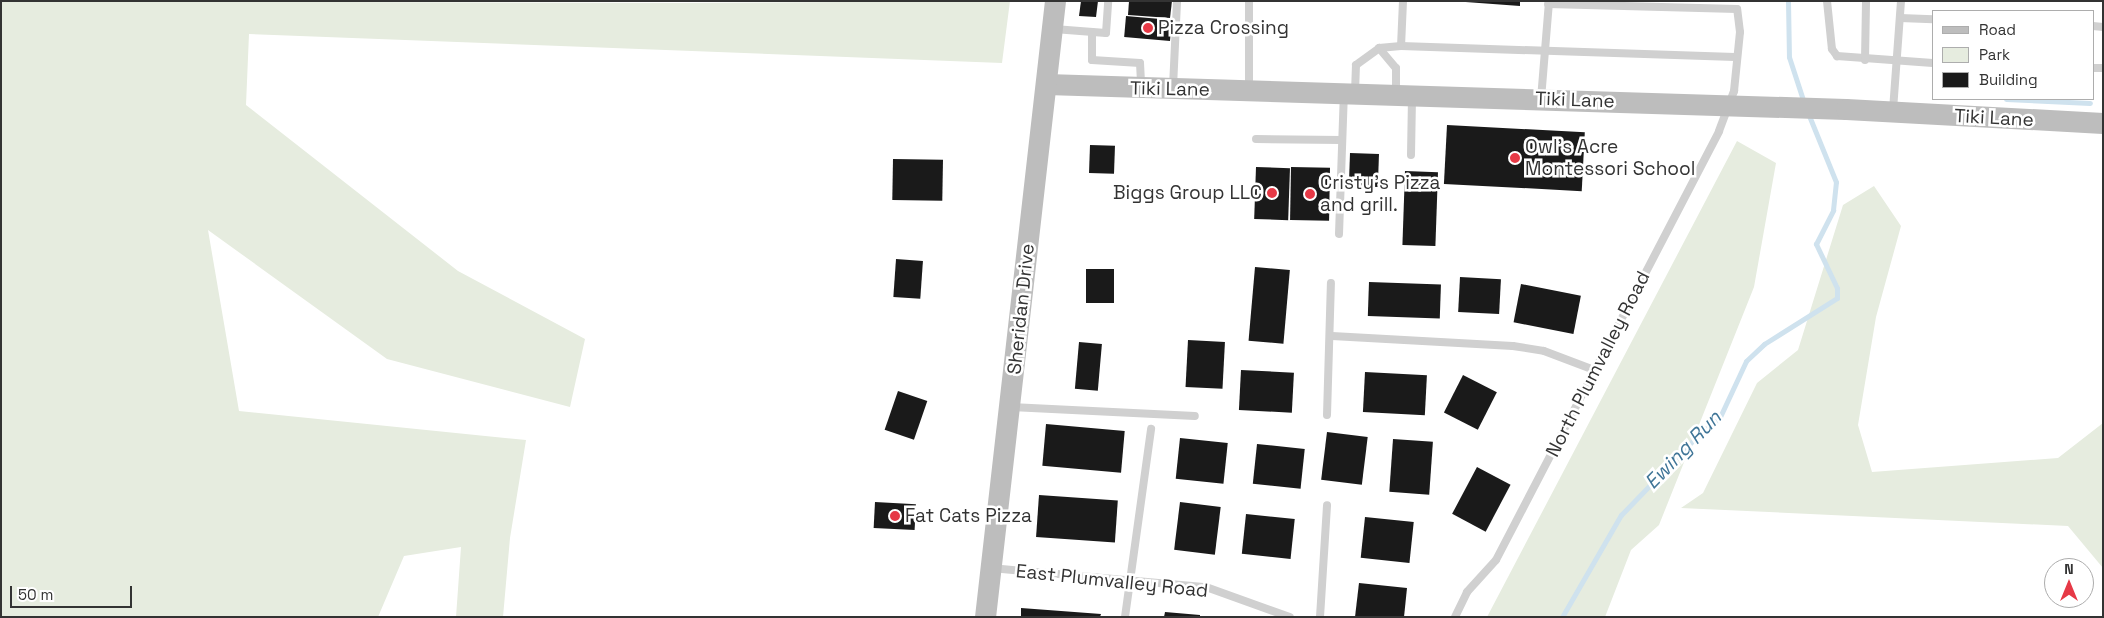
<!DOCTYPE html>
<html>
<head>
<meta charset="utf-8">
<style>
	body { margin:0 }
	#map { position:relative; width:2104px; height:618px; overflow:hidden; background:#fff; font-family:"Space Grotesk",sans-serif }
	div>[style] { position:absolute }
	.green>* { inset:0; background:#e6ecdf }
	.stream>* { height:5px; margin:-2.5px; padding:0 2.5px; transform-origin:2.5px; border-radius:2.5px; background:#cfe2ee }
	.building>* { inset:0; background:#1a1a1a; transform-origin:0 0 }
	.lane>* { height:8px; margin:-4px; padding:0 4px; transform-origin:4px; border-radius:4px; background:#d0d0d0 }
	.secondary>* { height:21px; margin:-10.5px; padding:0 10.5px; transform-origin:10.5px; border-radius:10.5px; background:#bdbdbd }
	.dots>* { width:14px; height:14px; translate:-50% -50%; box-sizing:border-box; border:2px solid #fff; border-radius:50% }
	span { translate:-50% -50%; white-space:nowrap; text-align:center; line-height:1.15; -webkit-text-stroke:5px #fff; paint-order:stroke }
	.poi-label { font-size:19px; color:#333 }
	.left { translate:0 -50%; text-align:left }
	.right { translate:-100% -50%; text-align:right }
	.street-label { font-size:19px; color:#333 }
	.water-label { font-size:20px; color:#3f7597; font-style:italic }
	.frame { position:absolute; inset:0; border:2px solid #333; pointer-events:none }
	.legend { position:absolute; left:1932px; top:10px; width:162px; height:90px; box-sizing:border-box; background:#fff; border:1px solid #adadad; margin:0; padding:6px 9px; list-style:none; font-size:15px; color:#333 }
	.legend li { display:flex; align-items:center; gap:10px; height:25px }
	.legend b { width:25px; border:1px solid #adadad }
	.north { position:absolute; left:2044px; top:558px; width:50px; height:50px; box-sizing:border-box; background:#fff; border:1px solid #adadad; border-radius:50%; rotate:0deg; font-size:14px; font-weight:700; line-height:20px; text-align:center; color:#333 }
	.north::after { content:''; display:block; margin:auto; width:18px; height:22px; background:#e63946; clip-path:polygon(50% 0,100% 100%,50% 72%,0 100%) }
	.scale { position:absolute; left:10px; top:586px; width:122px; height:22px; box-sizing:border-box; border:2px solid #333; border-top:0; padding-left:6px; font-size:15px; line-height:18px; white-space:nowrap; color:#333; -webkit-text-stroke:4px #fff; paint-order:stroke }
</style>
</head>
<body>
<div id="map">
	<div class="green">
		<div style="clip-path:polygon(1px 1px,678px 3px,1010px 1px,1002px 63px,249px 34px,246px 105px,458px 271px,585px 339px,570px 407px,387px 359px,208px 230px,239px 411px,526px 440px,510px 538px,503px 617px,456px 617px,461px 547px,404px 556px,378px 617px,1px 617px)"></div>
		<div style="clip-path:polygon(1737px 141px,1776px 163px,1754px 287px,1659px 525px,1631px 550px,1605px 617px,1487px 617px)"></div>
		<div style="clip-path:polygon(1874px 186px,1901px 226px,1876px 317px,1858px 425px,1872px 472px,2058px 458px,2103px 423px,2103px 568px,2068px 526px,1681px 508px,1703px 493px,1757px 383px,1798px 350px,1843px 205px)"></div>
	</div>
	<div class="stream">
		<div style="left:1788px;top:1px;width:56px;rotate:89deg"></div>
		<div style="left:1789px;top:57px;width:48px;rotate:71.9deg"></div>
		<div style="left:2006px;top:99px;width:84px;rotate:2.7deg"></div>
		<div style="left:1562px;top:617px;width:118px;rotate:-60deg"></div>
		<div style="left:1621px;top:515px;width:118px;rotate:-46deg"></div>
		<div style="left:1703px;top:430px;width:19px;rotate:-35deg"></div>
		<div style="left:1719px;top:419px;width:64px;rotate:-65deg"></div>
		<div style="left:1746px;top:361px;width:25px;rotate:-43deg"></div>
		<div style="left:1764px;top:344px;width:86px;rotate:-32.2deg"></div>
		<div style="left:1837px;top:298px;width:10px;rotate:-90deg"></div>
		<div style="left:1837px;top:288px;width:49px;rotate:-115.5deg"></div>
		<div style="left:1816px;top:244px;width:38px;rotate:-63deg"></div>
		<div style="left:1833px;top:210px;width:28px;rotate:-84deg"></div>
		<div style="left:1836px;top:182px;width:74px;rotate:-112.1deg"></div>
	</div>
	<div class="building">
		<div style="clip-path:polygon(1081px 1px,1098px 1px,1096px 17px,1079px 16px)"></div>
		<div style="clip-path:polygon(1129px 1px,1172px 1px,1170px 18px,1128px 15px)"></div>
		<div style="clip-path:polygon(1452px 1px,1520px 1px,1520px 6px)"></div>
		<div style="left:1126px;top:16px;width:46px;height:21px;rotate:5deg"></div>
		<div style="left:1447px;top:125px;width:138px;height:59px;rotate:3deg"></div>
		<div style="left:1090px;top:145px;width:25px;height:28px;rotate:2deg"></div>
		<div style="left:1350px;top:153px;width:29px;height:33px;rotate:2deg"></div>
		<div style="left:893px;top:159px;width:50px;height:41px;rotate:1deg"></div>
		<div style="left:1256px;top:167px;width:34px;height:52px;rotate:2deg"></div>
		<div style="left:1291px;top:167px;width:39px;height:53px;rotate:1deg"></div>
		<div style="left:1405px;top:171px;width:33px;height:74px;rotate:2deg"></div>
		<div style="left:896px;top:259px;width:27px;height:38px;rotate:4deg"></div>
		<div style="left:1255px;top:267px;width:35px;height:74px;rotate:5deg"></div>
		<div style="left:1086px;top:269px;width:28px;height:34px"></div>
		<div style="left:1460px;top:277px;width:41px;height:35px;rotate:3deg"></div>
		<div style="left:1369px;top:282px;width:72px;height:34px;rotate:2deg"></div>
		<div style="left:1521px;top:284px;width:61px;height:39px;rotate:11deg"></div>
		<div style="left:1188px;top:340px;width:37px;height:47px;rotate:3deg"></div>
		<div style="left:1079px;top:342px;width:23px;height:47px;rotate:5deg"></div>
		<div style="left:1241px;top:370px;width:53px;height:40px;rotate:3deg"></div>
		<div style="left:1365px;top:372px;width:62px;height:40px;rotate:3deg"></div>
		<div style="left:1463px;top:375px;width:38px;height:42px;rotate:27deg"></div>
		<div style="left:898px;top:391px;width:31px;height:41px;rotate:19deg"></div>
		<div style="left:1046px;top:424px;width:79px;height:42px;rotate:5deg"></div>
		<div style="left:1327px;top:432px;width:41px;height:48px;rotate:7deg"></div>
		<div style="left:1180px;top:438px;width:48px;height:41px;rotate:6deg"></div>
		<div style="left:1393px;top:439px;width:40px;height:53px;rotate:4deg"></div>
		<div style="left:1257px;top:444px;width:48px;height:40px;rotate:6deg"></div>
		<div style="left:1477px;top:467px;width:38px;height:53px;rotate:28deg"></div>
		<div style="left:1039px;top:495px;width:79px;height:42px;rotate:4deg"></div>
		<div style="left:875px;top:502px;width:41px;height:26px;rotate:3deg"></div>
		<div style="left:1180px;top:502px;width:41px;height:48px;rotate:7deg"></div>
		<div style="left:1246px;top:514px;width:49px;height:40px;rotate:6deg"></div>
		<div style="left:1365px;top:517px;width:49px;height:41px;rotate:6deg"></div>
		<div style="clip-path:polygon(1359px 583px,1407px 588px,1404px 617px,1355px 617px)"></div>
		<div style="clip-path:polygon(1021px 608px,1101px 614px,1100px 617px,1021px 617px)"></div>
		<div style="clip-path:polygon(1165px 612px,1200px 615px,1200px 617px,1164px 617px)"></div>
	</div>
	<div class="lane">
		<div style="left:1249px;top:1px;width:87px;rotate:90deg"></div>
		<div style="left:1403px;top:1px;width:45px;rotate:92.5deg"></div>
		<div style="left:1401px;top:46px;width:334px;rotate:1.9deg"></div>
		<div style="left:1827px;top:1px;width:48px;rotate:84.1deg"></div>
		<div style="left:1832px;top:49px;width:9px;rotate:54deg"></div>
		<div style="left:1837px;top:56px;width:96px;rotate:4.2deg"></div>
		<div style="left:1900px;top:18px;width:33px;rotate:2deg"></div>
		<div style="left:2093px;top:26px;width:10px;rotate:6deg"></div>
		<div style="left:1054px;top:29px;width:52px;rotate:4.4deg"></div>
		<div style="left:1106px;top:33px;width:32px;rotate:-86deg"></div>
		<div style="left:1092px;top:32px;width:28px;rotate:90deg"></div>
		<div style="left:1092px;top:60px;width:48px;rotate:3.6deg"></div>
		<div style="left:1140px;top:63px;width:22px;rotate:87deg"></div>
		<div style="left:1379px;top:48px;width:26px;rotate:50deg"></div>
		<div style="left:1396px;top:68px;width:26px;rotate:90deg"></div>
		<div style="left:1865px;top:60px;width:59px;rotate:-89deg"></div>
		<div style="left:2093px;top:68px;width:10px"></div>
		<div style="left:1173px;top:87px;width:86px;rotate:-87.3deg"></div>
		<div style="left:1355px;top:93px;width:28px;rotate:-88deg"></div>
		<div style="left:1356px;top:65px;width:29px;rotate:-36deg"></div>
		<div style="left:1379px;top:48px;width:22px;rotate:-5deg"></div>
		<div style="left:1541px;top:99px;width:98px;rotate:-85.3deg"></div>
		<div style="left:1893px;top:110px;width:109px;rotate:-85.8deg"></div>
		<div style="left:1256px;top:139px;width:85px;rotate:0.7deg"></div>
		<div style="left:1411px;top:155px;width:58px;rotate:-89deg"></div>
		<div style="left:1339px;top:234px;width:140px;rotate:-88deg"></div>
		<div style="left:1332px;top:336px;width:181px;rotate:3.2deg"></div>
		<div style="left:1513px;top:346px;width:31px;rotate:9deg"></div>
		<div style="left:1544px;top:351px;width:53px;rotate:20.8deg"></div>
		<div style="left:1010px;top:407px;width:185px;rotate:2.8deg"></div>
		<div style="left:1327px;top:415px;width:132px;rotate:-88.3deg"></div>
		<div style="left:991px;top:568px;width:216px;rotate:5.1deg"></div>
		<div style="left:1206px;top:587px;width:89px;rotate:19.7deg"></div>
		<div style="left:1125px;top:617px;width:190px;rotate:-82.1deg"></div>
		<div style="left:1320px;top:617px;width:112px;rotate:-86.4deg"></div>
		<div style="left:1455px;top:617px;width:28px;rotate:-64deg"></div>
		<div style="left:1467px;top:592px;width:43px;rotate:-47.8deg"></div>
		<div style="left:1496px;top:560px;width:483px;rotate:-62.5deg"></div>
		<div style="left:1719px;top:131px;width:43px;rotate:-69.4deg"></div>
		<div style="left:1734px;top:91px;width:59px;rotate:-84.2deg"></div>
		<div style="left:1740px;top:32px;width:23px;rotate:-97deg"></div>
		<div style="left:1737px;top:9px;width:189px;rotate:-178.5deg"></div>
	</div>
	<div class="secondary">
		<div style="left:1046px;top:84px;width:800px;rotate:1.79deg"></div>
		<div style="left:1846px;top:109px;width:257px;rotate:3.1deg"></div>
		<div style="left:985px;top:617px;width:620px;rotate:-83.52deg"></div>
	</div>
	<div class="dots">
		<div style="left:1148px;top:28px;background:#e63946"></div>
		<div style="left:1515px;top:158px;background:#e63946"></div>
		<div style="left:1272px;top:193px;background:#e63946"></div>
		<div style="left:1310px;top:194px;background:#e63946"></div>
		<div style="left:895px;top:516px;background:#e63946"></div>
	</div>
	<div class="poi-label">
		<span class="left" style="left:1158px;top:28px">Pizza Crossing</span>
		<span class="left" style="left:1525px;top:158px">Owl's Acre<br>Montessori School</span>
		<span class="left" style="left:1320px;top:194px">Cristy's Pizza<br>and grill.</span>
		<span class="right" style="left:1262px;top:193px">Biggs Group LLC</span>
		<span class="left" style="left:905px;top:516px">Fat Cats Pizza</span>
	</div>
	<div class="street-label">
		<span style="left:1170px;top:89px;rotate:1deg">Tiki Lane</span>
		<span style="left:1575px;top:100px;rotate:2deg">Tiki Lane</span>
		<span style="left:1994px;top:118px;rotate:3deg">Tiki Lane</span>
		<span style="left:1021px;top:309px;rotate:-84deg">Sheridan Drive</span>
		<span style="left:1598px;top:364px;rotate:-63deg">North Plumvalley Road</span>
		<span style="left:1112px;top:581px;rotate:6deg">East Plumvalley Road</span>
	</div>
	<div class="water-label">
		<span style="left:1683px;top:450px;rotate:-46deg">Ewing Run</span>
	</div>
	<div class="frame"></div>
	<ul class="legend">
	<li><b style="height:6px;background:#bdbdbd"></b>Road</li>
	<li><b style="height:14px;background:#e6ecdf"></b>Park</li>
	<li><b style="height:14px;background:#1a1a1a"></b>Building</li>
	</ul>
	<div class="north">N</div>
	<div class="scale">50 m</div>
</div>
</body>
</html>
